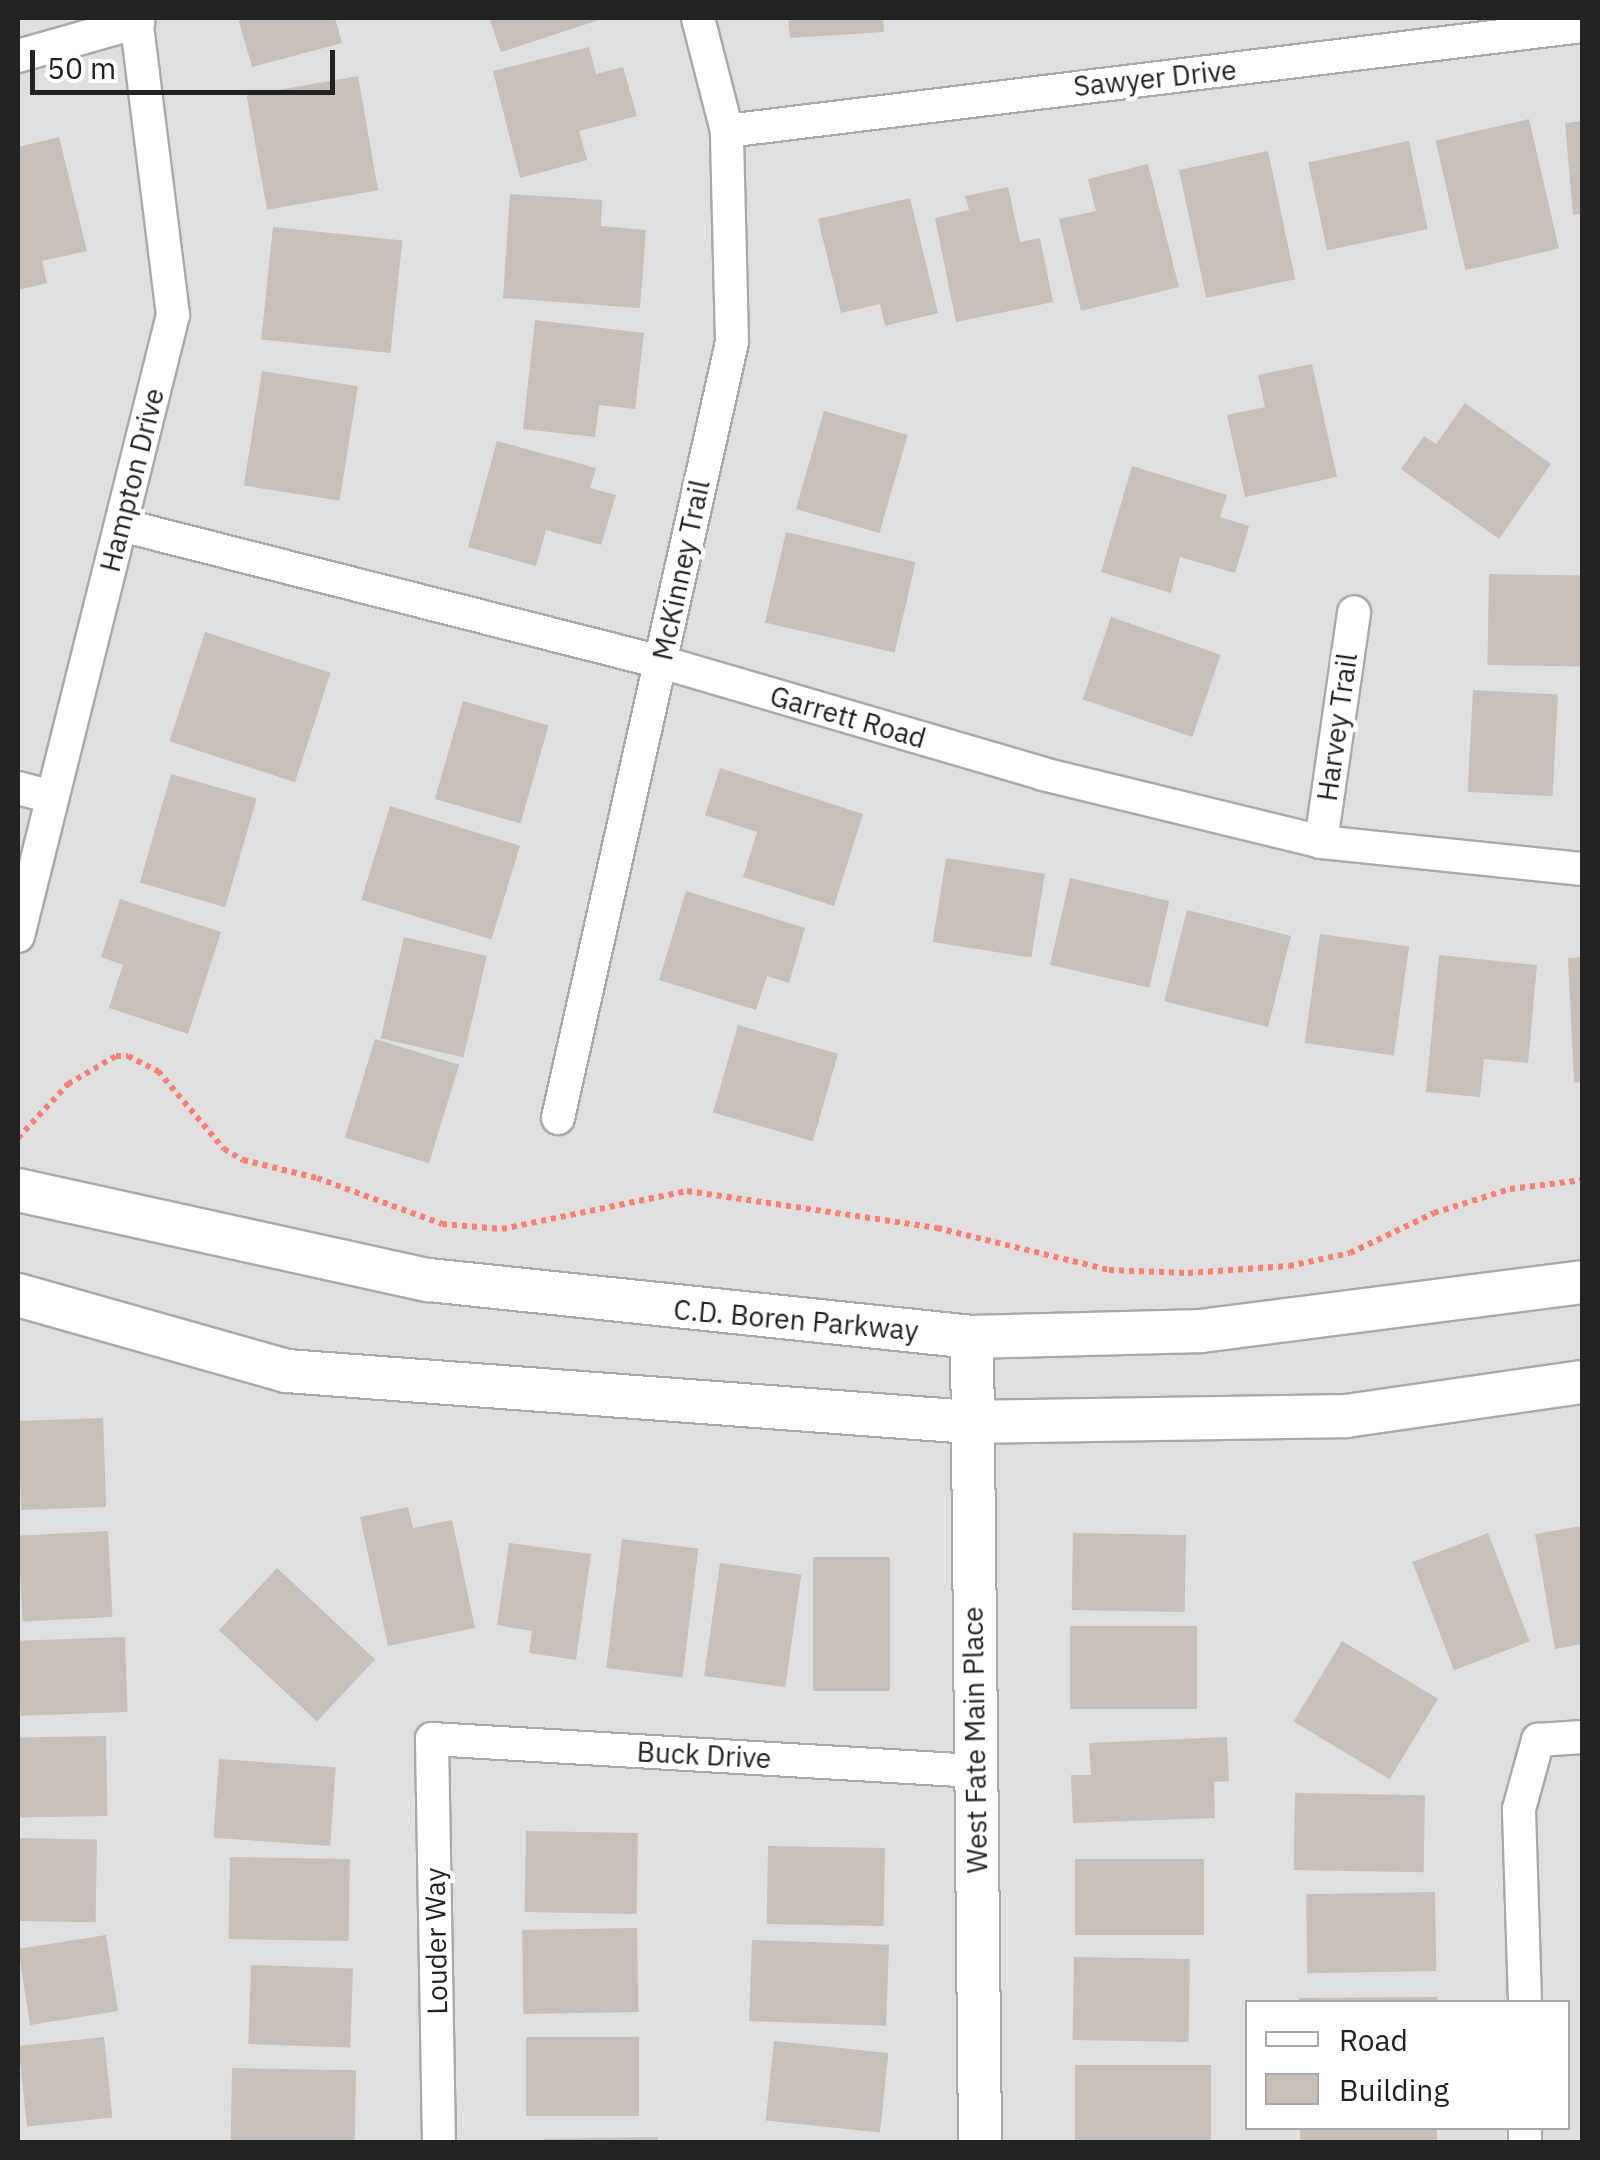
<!DOCTYPE html>
<html>
<head>
<meta charset="utf-8">
<style>
	body { margin:0 }
	#map { position:relative; width:1600px; height:2160px; overflow:hidden; background:#f2efe9; font-family:"IBM Plex Sans",sans-serif }
	div>[style] { position:absolute }
	.residential>* { inset:0; background:#e0dfdf }
	.building>* { inset:0; background:#c7bfb8; transform-origin:0 0 }
	.path>* { height:6px; margin-top:-3px; transform-origin:0; background:repeating-linear-gradient(90deg,#fa8072 0 5px,transparent 0 10px) }
	.roads { filter:drop-shadow(2px 0 #a9a9a9) drop-shadow(-2px 0 #a9a9a9) drop-shadow(0 2px #a9a9a9) drop-shadow(0 -2px #a9a9a9) }
	.minor>* { height:32px; margin:-16px; padding:0 16px; transform-origin:16px; border-radius:16px; background:#fff }
	.tertiary>* { height:42px; margin:-21px; padding:0 21px; transform-origin:21px; border-radius:21px; background:#fff }
	span { translate:-50% -50%; white-space:nowrap; text-align:center; line-height:1.15; -webkit-text-stroke:9px #fff; paint-order:stroke }
	.street-label { font-size:28px; color:#222 }
	.frame { position:absolute; inset:0; border:20px solid #222; pointer-events:none }
	.legend { position:absolute; left:1245px; top:2000px; width:325px; height:130px; box-sizing:border-box; background:#fff; border:2px solid #a7a7a7; margin:0; padding:12px 18px; list-style:none; font-size:30px; color:#222 }
	.legend li { display:flex; align-items:center; gap:20px; height:50px }
	.legend b { width:50px; border:2px solid #a7a7a7 }
	.scale { position:absolute; left:30px; top:50px; width:305px; height:45px; box-sizing:border-box; border:5px solid #222; border-top:0; padding-left:12px; font-size:30px; line-height:35px; white-space:nowrap; color:#222; -webkit-text-stroke:8px #fff; paint-order:stroke }
</style>
</head>
<body>
<div id="map">
	<div class="residential">
		<div style="clip-path:polygon(evenodd,18px 18px,1582px 18px,1582px 2142px,18px 2142px,18px 18px,1248px 2002px,1568px 2002px,1568px 2128px,1248px 2128px,1248px 2002px)"></div>
	</div>
	<div class="building">
		<div style="clip-path:polygon(238px 18px,335px 18px,342px 43px,252px 67px)"></div>
		<div style="clip-path:polygon(489px 18px,605px 18px,501px 52px)"></div>
		<div style="clip-path:polygon(788px 18px,883px 18px,884px 32px,790px 38px)"></div>
		<div style="clip-path:polygon(589px 47px,596px 74px,623px 67px,637px 116px,579px 131px,587px 160px,520px 178px,493px 71px)"></div>
		<div style="left:358px;top:76px;width:116px;height:113px;rotate:80deg"></div>
		<div style="left:1529px;top:119px;width:133px;height:96px;rotate:77deg"></div>
		<div style="clip-path:polygon(1582px 121px,1582px 214px,1573px 215px,1565px 123px)"></div>
		<div style="clip-path:polygon(59px 137px,87px 251px,42px 261px,47px 283px,18px 290px,18px 147px)"></div>
		<div style="left:1409px;top:141px;width:90px;height:103px;rotate:78deg"></div>
		<div style="left:1268px;top:151px;width:131px;height:91px;rotate:78deg"></div>
		<div style="clip-path:polygon(1148px 164px,1179px 287px,1081px 311px,1059px 219px,1096px 211px,1088px 179px)"></div>
		<div style="clip-path:polygon(1008px 187px,1020px 242px,1040px 238px,1053px 302px,956px 322px,935px 218px,969px 210px,965px 196px)"></div>
		<div style="clip-path:polygon(510px 194px,602px 200px,601px 226px,646px 230px,640px 308px,503px 298px)"></div>
		<div style="clip-path:polygon(910px 198px,938px 313px,885px 326px,880px 304px,841px 313px,818px 219px)"></div>
		<div style="left:273px;top:227px;width:130px;height:113px;rotate:6deg"></div>
		<div style="clip-path:polygon(535px 320px,644px 333px,635px 409px,599px 405px,595px 437px,523px 429px)"></div>
		<div style="clip-path:polygon(1312px 364px,1337px 477px,1245px 497px,1227px 415px,1265px 407px,1258px 375px)"></div>
		<div style="left:262px;top:371px;width:97px;height:116px;rotate:9deg"></div>
		<div style="clip-path:polygon(1465px 403px,1551px 464px,1499px 539px,1401px 469px,1424px 436px,1436px 444px)"></div>
		<div style="left:824px;top:411px;width:87px;height:102px;rotate:16deg"></div>
		<div style="clip-path:polygon(497px 441px,596px 468px,590px 488px,616px 495px,601px 545px,546px 530px,536px 566px,468px 547px)"></div>
		<div style="clip-path:polygon(1132px 466px,1227px 495px,1220px 517px,1249px 526px,1235px 573px,1180px 557px,1171px 593px,1101px 572px)"></div>
		<div style="left:786px;top:532px;width:133px;height:93px;rotate:13deg"></div>
		<div style="left:1489px;top:574px;width:93px;height:91px;rotate:1deg"></div>
		<div style="left:1111px;top:617px;width:116px;height:87px;rotate:19deg"></div>
		<div style="left:205px;top:632px;width:132px;height:115px;rotate:18deg"></div>
		<div style="left:1473px;top:690px;width:85px;height:102px;rotate:3deg"></div>
		<div style="left:463px;top:701px;width:89px;height:102px;rotate:16deg"></div>
		<div style="clip-path:polygon(720px 768px,863px 814px,834px 906px,743px 877px,757px 832px,705px 815px)"></div>
		<div style="left:171px;top:774px;width:89px;height:113px;rotate:16deg"></div>
		<div style="left:390px;top:806px;width:136px;height:98px;rotate:17deg"></div>
		<div style="left:946px;top:858px;width:100px;height:85px;rotate:9deg"></div>
		<div style="left:1070px;top:878px;width:102px;height:89px;rotate:13deg"></div>
		<div style="clip-path:polygon(686px 891px,805px 928px,789px 983px,767px 976px,756px 1010px,659px 980px)"></div>
		<div style="clip-path:polygon(120px 899px,221px 932px,188px 1034px,109px 1008px,123px 965px,101px 957px)"></div>
		<div style="left:1187px;top:910px;width:107px;height:94px;rotate:14deg"></div>
		<div style="left:1320px;top:934px;width:90px;height:110px;rotate:8deg"></div>
		<div style="left:404px;top:937px;width:85px;height:104px;rotate:13deg"></div>
		<div style="clip-path:polygon(1439px 955px,1537px 965px,1528px 1063px,1484px 1059px,1480px 1097px,1426px 1092px)"></div>
		<div style="clip-path:polygon(1582px 957px,1582px 1082px,1574px 1083px,1568px 958px)"></div>
		<div style="left:738px;top:1025px;width:104px;height:91px;rotate:16deg"></div>
		<div style="left:375px;top:1039px;width:88px;height:103px;rotate:17deg"></div>
		<div style="left:103px;top:1418px;width:89px;height:85px;rotate:88deg"></div>
		<div style="clip-path:polygon(408px 1507px,413px 1528px,452px 1520px,475px 1628px,388px 1646px,360px 1517px)"></div>
		<div style="clip-path:polygon(1582px 1526px,1582px 1644px,1555px 1649px,1535px 1534px)"></div>
		<div style="left:108px;top:1531px;width:86px;height:90px;rotate:87deg"></div>
		<div style="left:1073px;top:1533px;width:113px;height:77px;rotate:1deg"></div>
		<div style="left:1488px;top:1533px;width:116px;height:81px;rotate:69deg"></div>
		<div style="left:622px;top:1539px;width:77px;height:130px;rotate:7deg"></div>
		<div style="clip-path:polygon(509px 1543px,591px 1554px,576px 1660px,529px 1653px,532px 1631px,497px 1625px)"></div>
		<div style="left:813px;top:1557px;width:77px;height:134px"></div>
		<div style="left:720px;top:1563px;width:82px;height:114px;rotate:8deg"></div>
		<div style="left:277px;top:1568px;width:134px;height:85px;rotate:43deg"></div>
		<div style="left:1070px;top:1626px;width:127px;height:83px"></div>
		<div style="left:125px;top:1637px;width:75px;height:107px;rotate:88deg"></div>
		<div style="left:1342px;top:1641px;width:112px;height:94px;rotate:31deg"></div>
		<div style="left:106px;top:1736px;width:80px;height:88px;rotate:89deg"></div>
		<div style="clip-path:polygon(1227px 1737px,1229px 1781px,1214px 1782px,1215px 1818px,1073px 1823px,1071px 1775px,1091px 1775px,1089px 1743px)"></div>
		<div style="left:219px;top:1759px;width:117px;height:79px;rotate:4deg"></div>
		<div style="left:1295px;top:1793px;width:130px;height:77px;rotate:1deg"></div>
		<div style="left:526px;top:1831px;width:112px;height:81px;rotate:1deg"></div>
		<div style="left:18px;top:1838px;width:79px;height:83px;rotate:1deg"></div>
		<div style="left:768px;top:1846px;width:117px;height:78px;rotate:1deg"></div>
		<div style="left:230px;top:1857px;width:120px;height:82px;rotate:1deg"></div>
		<div style="left:1075px;top:1859px;width:129px;height:76px"></div>
		<div style="left:1435px;top:1892px;width:79px;height:129px;rotate:89deg"></div>
		<div style="left:637px;top:1928px;width:84px;height:115px;rotate:89deg"></div>
		<div style="left:106px;top:1935px;width:77px;height:89px;rotate:81deg"></div>
		<div style="left:752px;top:1940px;width:137px;height:81px;rotate:2deg"></div>
		<div style="left:1074px;top:1957px;width:116px;height:83px;rotate:1deg"></div>
		<div style="left:251px;top:1965px;width:102px;height:79px;rotate:2deg"></div>
		<div style="clip-path:polygon(1437px 1997px,1438px 2002px,1299px 2002px,1299px 1998px)"></div>
		<div style="left:104px;top:2037px;width:81px;height:86px;rotate:84deg"></div>
		<div style="left:526px;top:2037px;width:113px;height:79px"></div>
		<div style="left:774px;top:2041px;width:115px;height:80px;rotate:6deg"></div>
		<div style="left:1075px;top:2065px;width:136px;height:77px"></div>
		<div style="left:232px;top:2068px;width:124px;height:74px;rotate:1deg"></div>
		<div style="left:1300px;top:2128px;width:137px;height:14px"></div>
		<div style="clip-path:polygon(658px 2137px,658px 2142px,543px 2142px,543px 2139px)"></div>
	</div>
	<div class="path">
		<div style="left:18px;top:1138px;width:74px;rotate:-47.2deg"></div>
		<div style="left:68px;top:1084px;width:56px;rotate:-30.3deg"></div>
		<div style="left:116px;top:1056px;width:12px"></div>
		<div style="left:128px;top:1056px;width:34px;rotate:27deg"></div>
		<div style="left:158px;top:1071px;width:102px;rotate:49.8deg"></div>
		<div style="left:224px;top:1149px;width:22px;rotate:30deg"></div>
		<div style="left:243px;top:1160px;width:76px;rotate:13.7deg"></div>
		<div style="left:317px;top:1178px;width:133px;rotate:20.2deg"></div>
		<div style="left:442px;top:1224px;width:60px;rotate:4.8deg"></div>
		<div style="left:502px;top:1229px;width:189px;rotate:-11.6deg"></div>
		<div style="left:687px;top:1191px;width:253px;rotate:8.4deg"></div>
		<div style="left:937px;top:1228px;width:177px;rotate:13.7deg"></div>
		<div style="left:1109px;top:1270px;width:79px;rotate:2.2deg"></div>
		<div style="left:1188px;top:1273px;width:101px;rotate:-4deg"></div>
		<div style="left:1289px;top:1266px;width:62px;rotate:-12deg"></div>
		<div style="left:1350px;top:1253px;width:93px;rotate:-25.5deg"></div>
		<div style="left:1434px;top:1213px;width:80px;rotate:-17.5deg"></div>
		<div style="left:1510px;top:1189px;width:73px;rotate:-7.1deg"></div>
	</div>
	<div class="roads">
		<div class="minor">
			<div style="left:18px;top:56px;width:125px;rotate:-15.8deg"></div>
			<div style="left:727px;top:131px;width:861px;rotate:-7deg"></div>
			<div style="left:121px;top:525px;width:557px;rotate:14.24deg"></div>
			<div style="left:661px;top:662px;width:398px;rotate:16.3deg"></div>
			<div style="left:1043px;top:774px;width:286px;rotate:13.7deg"></div>
			<div style="left:1321px;top:842px;width:262px;rotate:5.9deg"></div>
			<div style="left:18px;top:788px;width:35px;rotate:15deg"></div>
			<div style="left:1321px;top:842px;width:232px;rotate:-81.8deg"></div>
			<div style="left:18px;top:936px;width:640px;rotate:-75.99deg"></div>
			<div style="left:173px;top:315px;width:299px;rotate:-97.1deg"></div>
			<div style="left:558px;top:1118px;width:795px;rotate:-77.36deg"></div>
			<div style="left:732px;top:342px;width:211px;rotate:-91.4deg"></div>
			<div style="left:727px;top:131px;width:117px;rotate:-104.4deg"></div>
			<div style="left:1525px;top:2002px;width:193px;rotate:-91.8deg"></div>
			<div style="left:1519px;top:1809px;width:72px;rotate:-74.6deg"></div>
			<div style="left:1538px;top:1740px;width:44px;rotate:-3.9deg"></div>
			<div style="left:1525px;top:2128px;width:14px;rotate:90deg"></div>
			<div style="left:439px;top:2142px;width:403px;rotate:-91deg"></div>
			<div style="left:432px;top:1739px;width:545px;rotate:3.37deg"></div>
		</div>
		<div class="tertiary">
			<div style="left:18px;top:1190px;width:421px;rotate:12.4deg"></div>
			<div style="left:429px;top:1280px;width:546px;rotate:5.99deg"></div>
			<div style="left:972px;top:1337px;width:229px;rotate:-1.5deg"></div>
			<div style="left:1201px;top:1331px;width:384px;rotate:-7.3deg"></div>
			<div style="left:18px;top:1295px;width:280px;rotate:15.8deg"></div>
			<div style="left:287px;top:1371px;width:685px;rotate:4.27deg"></div>
			<div style="left:970px;top:1422px;width:376px;rotate:-0.9deg"></div>
			<div style="left:1346px;top:1416px;width:238px;rotate:-8.2deg"></div>
			<div style="left:972px;top:1337px;width:805px;rotate:89.43deg"></div>
		</div>
	</div>
	<div class="street-label">
		<span style="left:1155px;top:78px;rotate:-6deg">Sawyer Drive</span>
		<span style="left:132px;top:480px;rotate:-76deg">Hampton Drive</span>
		<span style="left:681px;top:570px;rotate:-78deg">McKinney Trail</span>
		<span style="left:848px;top:717px;rotate:16deg">Garrett Road</span>
		<span style="left:1337px;top:727px;rotate:-82deg">Harvey Trail</span>
		<span style="left:796px;top:1320px;rotate:5deg">C.D. Boren Parkway</span>
		<span style="left:975px;top:1740px;rotate:-91deg">West Fate Main Place</span>
		<span style="left:704px;top:1755px;rotate:3deg">Buck Drive</span>
		<span style="left:436px;top:1941px;rotate:-91deg">Louder Way</span>
	</div>
	<div class="frame"></div>
	<ul class="legend">
	<li><b style="height:12px;background:#fff"></b>Road</li>
	<li><b style="height:28px;background:#c7bfb8"></b>Building</li>
	</ul>
	<div class="scale">50 m</div>
</div>
</body>
</html>
